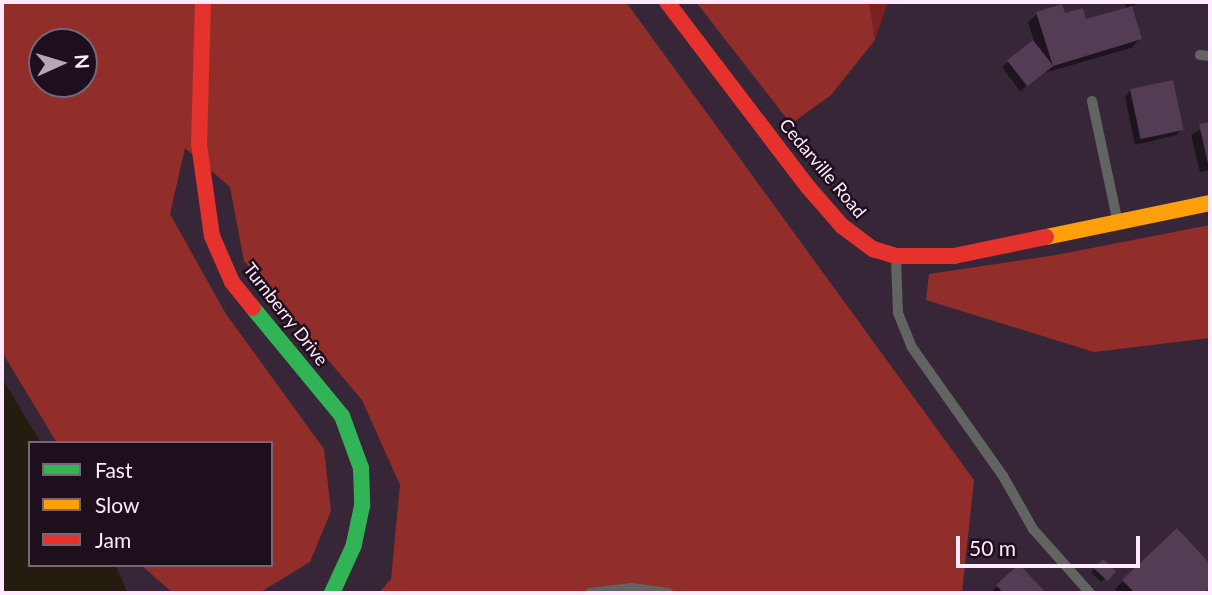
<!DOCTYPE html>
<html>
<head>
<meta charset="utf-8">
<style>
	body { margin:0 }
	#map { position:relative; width:1212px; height:595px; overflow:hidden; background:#372637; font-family:Lato,sans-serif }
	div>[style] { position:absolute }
	.green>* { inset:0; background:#7b201e }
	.forest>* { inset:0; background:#912e2a }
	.water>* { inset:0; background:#241c0e }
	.shadow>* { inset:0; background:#0007 }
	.building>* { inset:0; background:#543c54; transform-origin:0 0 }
	.lane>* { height:10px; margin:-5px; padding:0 5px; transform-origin:5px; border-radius:5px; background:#626462 }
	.fast>* { height:16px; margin:-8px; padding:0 8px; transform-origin:8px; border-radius:8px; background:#30b455 }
	.slow>* { height:16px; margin:-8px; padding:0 8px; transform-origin:8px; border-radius:8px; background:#ff9f0a }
	.jam>* { height:16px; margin:-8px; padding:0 8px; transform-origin:8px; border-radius:8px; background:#e5322d }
	span { translate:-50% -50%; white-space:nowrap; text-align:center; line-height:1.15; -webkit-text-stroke:5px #1d0f1c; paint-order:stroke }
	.street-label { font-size:18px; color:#ffeafd }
	.frame { position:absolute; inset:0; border:4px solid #ffeafd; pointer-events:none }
	.legend { position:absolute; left:28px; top:441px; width:245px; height:126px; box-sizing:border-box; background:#1d0f1c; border:2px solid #776776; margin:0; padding:9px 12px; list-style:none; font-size:21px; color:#ffeafd }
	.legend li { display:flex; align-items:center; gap:14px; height:35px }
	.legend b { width:35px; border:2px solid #776776 }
	.north { position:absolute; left:28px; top:28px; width:70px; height:70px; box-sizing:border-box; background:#1d0f1c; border:2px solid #776776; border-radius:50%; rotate:86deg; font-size:19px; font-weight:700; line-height:28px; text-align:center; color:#ffeafd }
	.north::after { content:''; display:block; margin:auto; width:24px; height:32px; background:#b9a5b8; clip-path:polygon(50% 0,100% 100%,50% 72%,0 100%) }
	.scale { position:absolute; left:956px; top:536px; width:184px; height:32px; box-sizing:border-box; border:4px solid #ffeafd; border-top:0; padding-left:9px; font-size:21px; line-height:24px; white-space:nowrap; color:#ffeafd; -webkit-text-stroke:5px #1d0f1c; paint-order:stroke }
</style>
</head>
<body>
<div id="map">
	<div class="green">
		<div style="clip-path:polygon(869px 2px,888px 2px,875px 40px)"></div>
	</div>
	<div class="forest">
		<div style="clip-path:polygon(evenodd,2px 2px,626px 2px,974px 480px,962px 593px,379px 593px,391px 579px,400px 485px,362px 400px,244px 261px,230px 187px,185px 148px,170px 214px,226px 314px,324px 449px,331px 511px,310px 562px,259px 593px,173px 593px,141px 565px,271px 565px,271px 443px,57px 443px,2px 352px,2px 2px,42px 42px,84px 42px,84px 84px,42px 84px,42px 42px)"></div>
		<div style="clip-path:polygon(696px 2px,869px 2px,875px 40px,831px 95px,791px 124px)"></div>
		<div style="clip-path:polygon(1210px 225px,1210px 338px,1094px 352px,926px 300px,929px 274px,1056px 255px)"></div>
	</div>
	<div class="water">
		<div style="clip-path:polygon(2px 378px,41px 443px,30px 443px,30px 565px,115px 565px,128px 593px,2px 593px)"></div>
	</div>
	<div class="shadow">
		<div style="clip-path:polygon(1124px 2px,1145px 2px,1130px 6px,1140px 39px,1131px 48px,1044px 73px,1020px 91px,1002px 67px,1034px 41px,1028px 22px,1037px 14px,1085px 21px,1126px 9px)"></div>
		<div style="clip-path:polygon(1130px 91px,1182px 130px,1176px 135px,1135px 145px,1125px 97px)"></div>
		<div style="clip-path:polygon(1210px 124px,1210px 170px,1200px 172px,1191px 135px)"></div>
		<div style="clip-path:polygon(1177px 531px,1210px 567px,1210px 586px,1202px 593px,1118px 593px,1115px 589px)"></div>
		<div style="clip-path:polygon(1103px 562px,1113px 571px,1101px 582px,1091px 572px)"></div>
		<div style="clip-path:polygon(1019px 566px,1044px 593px,992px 593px,991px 592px)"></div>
	</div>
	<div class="building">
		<div style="clip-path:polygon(1062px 4px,1065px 13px,1083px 8px,1086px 19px,1132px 6px,1142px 39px,1053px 66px,1036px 12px)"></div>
		<div style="left:1033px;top:40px;width:33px;height:33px;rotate:52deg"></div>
		<div style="left:1173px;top:80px;width:51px;height:44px;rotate:78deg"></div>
		<div style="clip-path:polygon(1210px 122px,1210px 168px,1209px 168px,1199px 124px)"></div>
		<div style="clip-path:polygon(1177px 528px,1210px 564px,1210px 587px,1204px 593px,1135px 593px,1122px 580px)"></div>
		<div style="left:1103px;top:559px;width:18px;height:13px;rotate:43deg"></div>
		<div style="clip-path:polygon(1019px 564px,1046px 593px,1003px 593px,996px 585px)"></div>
	</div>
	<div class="lane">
		<div style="left:1200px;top:55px;width:10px;rotate:6deg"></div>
		<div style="left:1092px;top:101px;width:121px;rotate:78deg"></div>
		<div style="left:896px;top:259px;width:54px;rotate:87.9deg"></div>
		<div style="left:898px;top:313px;width:35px;rotate:68deg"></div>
		<div style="left:911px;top:346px;width:159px;rotate:54.7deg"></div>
		<div style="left:1003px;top:476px;width:61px;rotate:60.5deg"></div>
		<div style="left:1033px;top:529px;width:86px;rotate:48.3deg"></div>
		<div style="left:590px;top:593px;width:42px;rotate:-6.8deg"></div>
		<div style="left:632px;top:588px;width:37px;rotate:8deg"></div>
	</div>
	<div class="fast">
		<div style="left:253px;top:308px;width:140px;rotate:50.5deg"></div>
		<div style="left:342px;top:416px;width:55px;rotate:69.9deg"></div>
		<div style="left:361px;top:468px;width:38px;rotate:88deg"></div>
		<div style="left:362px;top:506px;width:40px;rotate:102deg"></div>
		<div style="left:354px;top:545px;width:53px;rotate:114.6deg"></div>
	</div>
	<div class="slow">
		<div style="left:1046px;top:237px;width:167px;rotate:-11.7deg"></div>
	</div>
	<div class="jam">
		<div style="left:203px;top:2px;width:142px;rotate:91.6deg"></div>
		<div style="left:199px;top:144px;width:93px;rotate:82deg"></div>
		<div style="left:212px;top:236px;width:50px;rotate:66.5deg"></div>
		<div style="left:232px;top:282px;width:33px;rotate:51deg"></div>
		<div style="left:667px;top:2px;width:233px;rotate:52.7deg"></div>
		<div style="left:808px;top:187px;width:52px;rotate:48.9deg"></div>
		<div style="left:842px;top:226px;width:39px;rotate:37deg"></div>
		<div style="left:873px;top:249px;width:24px;rotate:17deg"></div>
		<div style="left:896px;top:256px;width:58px"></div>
		<div style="left:954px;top:256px;width:94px;rotate:-11.7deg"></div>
	</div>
	<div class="street-label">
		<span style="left:823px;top:168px;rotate:50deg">Cedarville Road</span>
		<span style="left:286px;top:314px;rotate:52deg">Turnberry Drive</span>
	</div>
	<div class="frame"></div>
	<ul class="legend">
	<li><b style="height:9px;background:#30b455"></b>Fast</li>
	<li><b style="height:9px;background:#ff9f0a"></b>Slow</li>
	<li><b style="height:9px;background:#e5322d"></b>Jam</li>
	</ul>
	<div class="north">N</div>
	<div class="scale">50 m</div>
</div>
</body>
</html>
